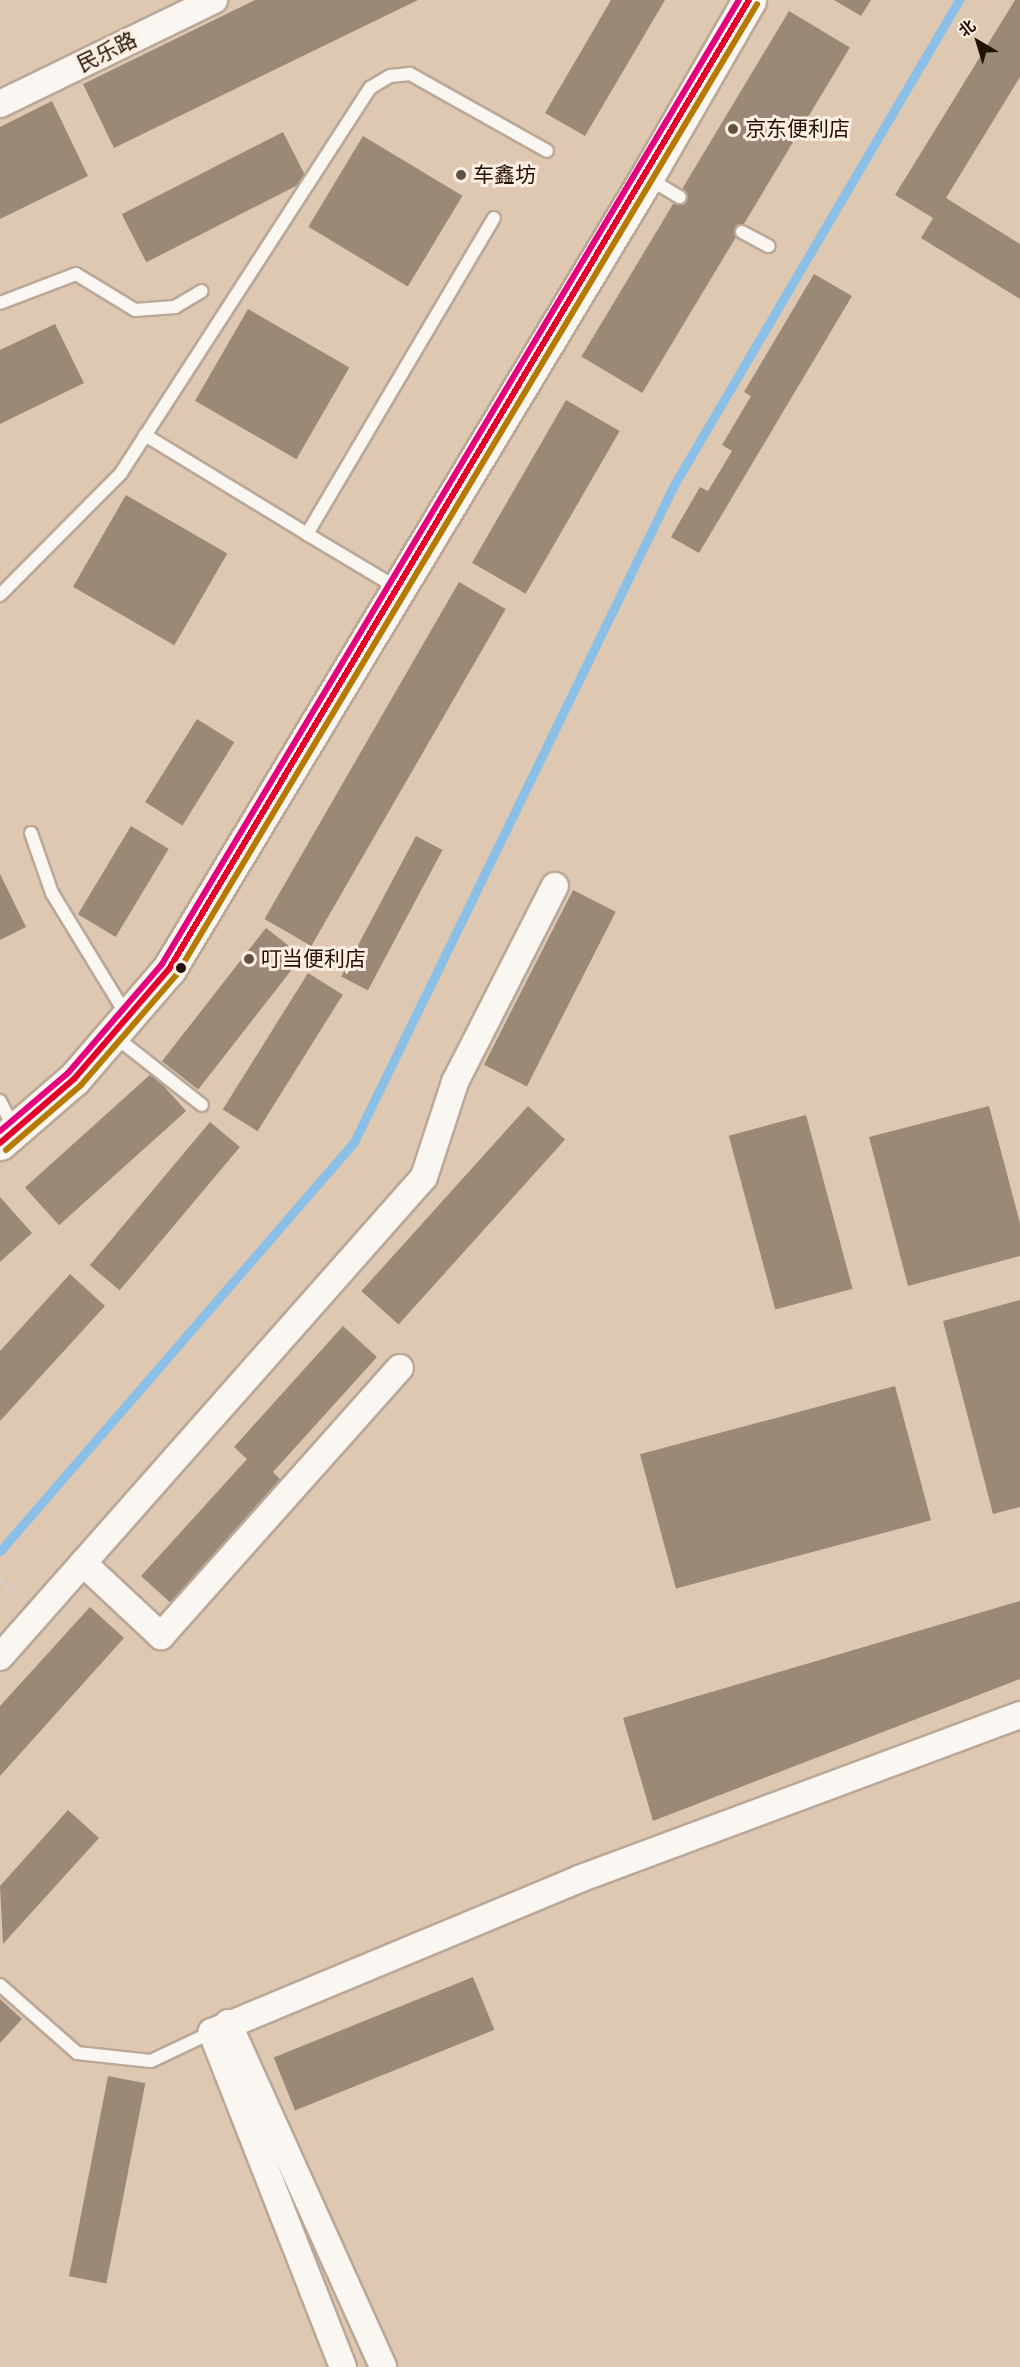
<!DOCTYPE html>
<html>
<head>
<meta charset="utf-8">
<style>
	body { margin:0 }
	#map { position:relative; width:1020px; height:2367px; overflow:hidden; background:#dfc8b2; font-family:"PT Sans","Noto Sans SC",sans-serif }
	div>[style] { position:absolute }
	.stream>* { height:9px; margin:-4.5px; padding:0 4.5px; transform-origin:4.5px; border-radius:4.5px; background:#8abfe7 }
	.building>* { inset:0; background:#9b8978; transform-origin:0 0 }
	.path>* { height:4px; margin-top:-2px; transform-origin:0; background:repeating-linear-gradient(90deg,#d6cfc8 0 4.5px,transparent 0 7.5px) }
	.roads { filter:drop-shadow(2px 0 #bba897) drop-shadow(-2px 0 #bba897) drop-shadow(0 2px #bba897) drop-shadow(0 -2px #bba897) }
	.service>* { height:12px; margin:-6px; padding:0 6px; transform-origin:6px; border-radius:6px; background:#faf7f3 }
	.minor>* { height:26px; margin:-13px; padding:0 13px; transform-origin:13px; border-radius:13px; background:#faf7f3 }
	.secondary>* { height:33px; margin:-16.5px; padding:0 16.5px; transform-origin:16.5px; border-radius:16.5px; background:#faf7f3 }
	.bus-1>* { height:6px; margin:-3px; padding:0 3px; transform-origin:3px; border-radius:3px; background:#e4002b }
	.bus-2>* { height:6px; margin:-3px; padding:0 3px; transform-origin:3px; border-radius:3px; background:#b77a01 }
	.bus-3>* { height:6px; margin:-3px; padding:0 3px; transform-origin:3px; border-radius:3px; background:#e5007d }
	.dots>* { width:16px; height:16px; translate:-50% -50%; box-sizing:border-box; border:3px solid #fceee2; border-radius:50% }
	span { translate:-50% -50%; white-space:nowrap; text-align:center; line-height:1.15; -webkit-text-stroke:6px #fceee2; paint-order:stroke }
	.street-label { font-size:21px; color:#211203 }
	.poi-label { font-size:21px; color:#211203 }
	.left { translate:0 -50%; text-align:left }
	.north { position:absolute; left:948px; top:12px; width:60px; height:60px; -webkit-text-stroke:4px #fceee2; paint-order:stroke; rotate:322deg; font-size:16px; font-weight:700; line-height:24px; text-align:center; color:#211203 }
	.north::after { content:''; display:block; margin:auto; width:21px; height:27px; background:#211203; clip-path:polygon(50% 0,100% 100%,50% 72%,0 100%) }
</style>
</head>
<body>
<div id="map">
	<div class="stream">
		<div style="left:0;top:1551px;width:541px;rotate:-49.12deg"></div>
		<div style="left:354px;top:1142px;width:731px;rotate:-64.03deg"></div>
		<div style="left:674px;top:485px;width:563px;rotate:-59.56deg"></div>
	</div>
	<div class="building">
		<div style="clip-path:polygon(255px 0,418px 0,114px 148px,83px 84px)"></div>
		<div style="clip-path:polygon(611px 0,665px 0,585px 136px,545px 113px)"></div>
		<div style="clip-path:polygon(834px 0,871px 0,861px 16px)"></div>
		<div style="clip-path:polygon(1015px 0,1020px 0,1020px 77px,946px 198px,1020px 244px,1020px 299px,921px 238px,933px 218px,895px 195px)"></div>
		<div style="left:789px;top:11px;width:71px;height:403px;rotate:31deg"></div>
		<div style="clip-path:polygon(52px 101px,88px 176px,0 219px,0 127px)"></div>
		<div style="left:283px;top:132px;width:54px;height:181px;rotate:63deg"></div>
		<div style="left:363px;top:136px;width:116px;height:106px;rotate:31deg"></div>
		<div style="clip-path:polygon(814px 274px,852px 296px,699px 553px,671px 537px,700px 487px,708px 491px,732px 451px,722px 445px,751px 396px,744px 392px)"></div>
		<div style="left:248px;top:309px;width:117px;height:106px;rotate:30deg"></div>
		<div style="clip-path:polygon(55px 324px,84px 383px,0 424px,0 350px)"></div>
		<div style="left:566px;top:400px;width:62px;height:188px;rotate:30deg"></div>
		<div style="left:126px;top:495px;width:117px;height:106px;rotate:30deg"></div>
		<div style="left:459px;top:582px;width:54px;height:389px;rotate:30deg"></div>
		<div style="left:197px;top:719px;width:44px;height:98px;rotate:32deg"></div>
		<div style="left:131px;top:826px;width:44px;height:103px;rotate:31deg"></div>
		<div style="left:416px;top:836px;width:30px;height:159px;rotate:28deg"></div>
		<div style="clip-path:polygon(0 874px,26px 927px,0 940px)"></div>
		<div style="left:573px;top:890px;width:48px;height:196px;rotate:27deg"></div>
		<div style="left:266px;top:928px;width:46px;height:169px;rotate:38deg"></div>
		<div style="left:308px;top:973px;width:41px;height:161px;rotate:32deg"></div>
		<div style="left:152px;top:1073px;width:51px;height:171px;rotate:48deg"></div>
		<div style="left:528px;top:1106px;width:50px;height:249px;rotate:42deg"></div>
		<div style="clip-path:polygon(989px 1106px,1020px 1223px,1020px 1256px,908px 1286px,869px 1137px)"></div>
		<div style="left:806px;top:1115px;width:180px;height:80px;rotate:75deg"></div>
		<div style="left:210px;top:1122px;width:39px;height:187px;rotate:40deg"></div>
		<div style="clip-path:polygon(0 1197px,32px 1233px,0 1262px)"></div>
		<div style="clip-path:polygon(70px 1274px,105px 1306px,0 1421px,0 1351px)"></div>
		<div style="clip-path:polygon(1020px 1300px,1020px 1507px,993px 1514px,943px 1321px)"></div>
		<div style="clip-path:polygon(343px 1326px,377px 1357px,273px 1472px,283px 1482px,173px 1605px,141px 1576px,247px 1459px,234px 1447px)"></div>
		<div style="left:895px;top:1386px;width:139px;height:264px;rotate:75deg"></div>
		<div style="clip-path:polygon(1020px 1601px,1020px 1679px,653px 1821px,623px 1718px)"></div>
		<div style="clip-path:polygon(90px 1607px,124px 1638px,0 1776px,0 1706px)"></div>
		<div style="clip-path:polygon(68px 1810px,99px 1838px,3px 1944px,0 1886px)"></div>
		<div style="left:473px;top:1977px;width:57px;height:215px;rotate:68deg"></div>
		<div style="clip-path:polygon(0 1999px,22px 2019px,0 2043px)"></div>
		<div style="left:108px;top:2076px;width:38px;height:204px;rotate:11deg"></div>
	</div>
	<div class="path">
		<div style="left:0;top:1580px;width:23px;rotate:43deg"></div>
	</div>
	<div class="roads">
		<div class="service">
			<div style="left:648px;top:178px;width:37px;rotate:31deg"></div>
			<div style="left:742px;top:232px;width:30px;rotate:28deg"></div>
			<div style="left:0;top:303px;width:81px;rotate:-20.9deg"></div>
			<div style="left:76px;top:274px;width:69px;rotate:31.4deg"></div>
			<div style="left:135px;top:310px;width:40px;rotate:-4.3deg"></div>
			<div style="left:175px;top:307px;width:31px;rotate:-31deg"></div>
			<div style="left:145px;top:435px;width:190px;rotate:31.4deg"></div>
			<div style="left:399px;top:589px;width:107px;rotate:-149.1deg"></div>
			<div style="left:307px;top:534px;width:367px;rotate:-59.4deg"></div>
			<div style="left:0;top:595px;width:172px;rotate:-45.2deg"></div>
			<div style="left:121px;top:473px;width:459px;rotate:-57.1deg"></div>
			<div style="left:370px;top:88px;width:23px;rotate:-31deg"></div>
			<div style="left:390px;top:76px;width:20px;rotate:-6deg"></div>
			<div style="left:410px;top:74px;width:157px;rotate:29.3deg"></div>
			<div style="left:31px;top:833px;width:64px;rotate:70.7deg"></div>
			<div style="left:52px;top:893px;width:144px;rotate:58.6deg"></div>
			<div style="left:113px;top:1035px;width:113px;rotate:38.2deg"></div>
			<div style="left:0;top:1101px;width:31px;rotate:63deg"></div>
			<div style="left:0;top:1985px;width:103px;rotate:41.4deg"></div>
			<div style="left:77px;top:2053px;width:74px;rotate:6.2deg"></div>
			<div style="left:151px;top:2061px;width:68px;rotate:-25.4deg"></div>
		</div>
		<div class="minor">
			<div style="left:0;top:104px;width:238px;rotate:-25.9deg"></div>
			<div style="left:83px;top:1563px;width:107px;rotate:43.1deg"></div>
			<div style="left:161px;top:1636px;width:359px;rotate:-48.3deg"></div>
			<div style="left:0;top:1657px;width:640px;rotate:-48.54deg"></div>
			<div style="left:424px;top:1177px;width:100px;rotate:-71.9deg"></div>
			<div style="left:455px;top:1082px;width:220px;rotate:-63deg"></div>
			<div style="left:228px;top:2023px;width:377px;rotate:65.7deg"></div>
			<div style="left:343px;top:2367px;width:360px;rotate:-111.4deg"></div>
			<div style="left:212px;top:2032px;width:398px;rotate:-22.6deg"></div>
			<div style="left:579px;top:1879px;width:471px;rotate:-20.4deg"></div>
		</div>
		<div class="secondary">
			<div style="left:0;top:1143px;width:98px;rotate:-40.9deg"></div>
			<div style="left:74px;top:1079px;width:145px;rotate:-49.2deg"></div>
			<div style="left:169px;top:969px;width:925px;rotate:-58.89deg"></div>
			<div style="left:647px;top:177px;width:204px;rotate:-60deg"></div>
		</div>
	</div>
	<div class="bus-1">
		<div style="left:0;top:1143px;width:98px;rotate:-40.9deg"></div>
		<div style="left:74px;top:1079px;width:145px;rotate:-49.2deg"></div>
		<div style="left:169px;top:969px;width:1129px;rotate:-59.1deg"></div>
	</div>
	<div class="bus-2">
		<div style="left:6px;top:1150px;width:99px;rotate:-40.9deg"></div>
		<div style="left:81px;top:1085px;width:147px;rotate:-49.1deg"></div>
		<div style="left:177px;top:974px;width:1130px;rotate:-59.12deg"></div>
	</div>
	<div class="bus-3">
		<div style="left:0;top:1131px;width:89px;rotate:-40.5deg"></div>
		<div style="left:68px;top:1073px;width:144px;rotate:-49.2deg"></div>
		<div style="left:162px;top:964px;width:1123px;rotate:-59.1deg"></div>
	</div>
	<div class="dots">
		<div style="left:733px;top:129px;background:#645240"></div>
		<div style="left:461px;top:175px;background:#645240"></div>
		<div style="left:249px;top:959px;background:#645240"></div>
		<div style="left:181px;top:968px;background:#211203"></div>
	</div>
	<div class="street-label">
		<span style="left:107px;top:52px;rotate:-26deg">民乐路</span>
	</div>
	<div class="poi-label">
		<span class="left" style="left:745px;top:129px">京东便利店</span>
		<span class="left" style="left:473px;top:175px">车鑫坊</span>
		<span class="left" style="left:261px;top:959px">叮当便利店</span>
	</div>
	<div class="north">北</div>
</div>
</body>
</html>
